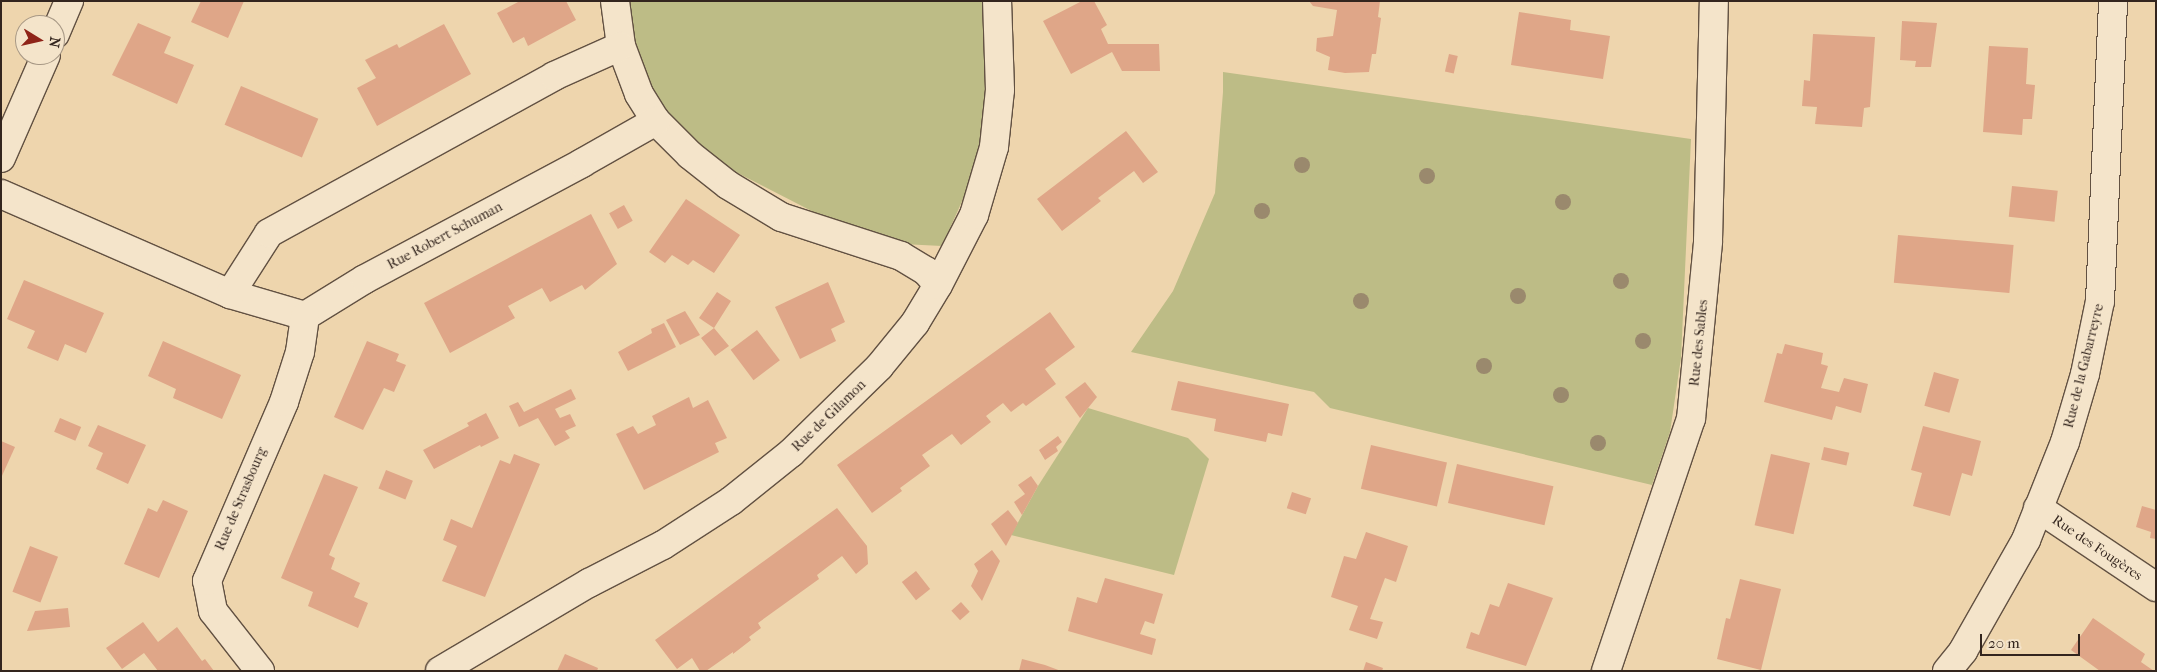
<!DOCTYPE html>
<html>
<head>
<meta charset="utf-8">
<style>
	body { margin:0 }
	#map { position:relative; width:2157px; height:672px; overflow:hidden; background:#eed5ad; font-family:"IM FELL French Canon",serif }
	div>[style] { position:absolute }
	.green>* { inset:0; background:#bdbc86 }
	.building>* { inset:0; background:#dfa688; transform-origin:0 0 }
	.roads { filter:drop-shadow(1px 0 #625142) drop-shadow(-1px 0 #625142) drop-shadow(0 1px #625142) drop-shadow(0 -1px #625142) }
	.street>* { height:28px; margin:-14px; padding:0 14px; transform-origin:14px; border-radius:14px; background:#f4e4ca }
	.secondary>* { height:28px; margin:-14px; padding:0 14px; transform-origin:14px; border-radius:14px; background:#f4e4ca }
	.trees>* { width:16px; height:16px; margin:-8px; border-radius:50%; background:#9a896d }
	span { translate:-50% -50%; white-space:nowrap; text-align:center; line-height:1.15; -webkit-text-stroke:5px #f4e4ca; paint-order:stroke }
	.street-label { font-size:14px; color:#33251e }
	.frame { position:absolute; inset:0; border:2px solid #33251e; pointer-events:none }
	.north { position:absolute; left:15px; top:15px; width:50px; height:50px; box-sizing:border-box; background:#f4e4ca; border:1px solid #a79885; border-radius:50%; rotate:99deg; font-size:14px; font-weight:700; line-height:20px; text-align:center; color:#33251e }
	.north::after { content:''; display:block; margin:auto; width:18px; height:22px; background:#8f2418; clip-path:polygon(50% 0,100% 100%,50% 72%,0 100%) }
	.scale { position:absolute; left:1980px; top:634px; width:100px; height:22px; box-sizing:border-box; border:2px solid #33251e; border-top:0; padding-left:6px; font-size:15px; line-height:18px; white-space:nowrap; color:#33251e; -webkit-text-stroke:4px #f4e4ca; paint-order:stroke }
</style>
</head>
<body>
<div id="map">
	<div class="green">
		<div style="clip-path:polygon(630px 1px,984px 1px,985px 102px,976px 170px,942px 246px,902px 244px,837px 224px,722px 165px,663px 112px,636px 59px)"></div>
		<div style="clip-path:polygon(1223px 72px,1691px 139px,1681px 358px,1670px 432px,1652px 485px,1330px 408px,1314px 392px,1131px 352px,1173px 291px,1215px 193px,1223px 92px)"></div>
		<div style="clip-path:polygon(1088px 408px,1188px 438px,1209px 459px,1174px 575px,1011px 535px,1038px 486px)"></div>
	</div>
	<div class="building">
		<div style="clip-path:polygon(201px 1px,244px 1px,228px 38px,191px 22px)"></div>
		<div style="clip-path:polygon(520px 1px,566px 1px,576px 20px,528px 46px,524px 37px,513px 43px,497px 13px)"></div>
		<div style="clip-path:polygon(1082px 1px,1094px 1px,1107px 25px,1101px 29px,1108px 44px,1159px 44px,1160px 71px,1122px 71px,1112px 52px,1071px 74px,1043px 21px)"></div>
		<div style="clip-path:polygon(1309px 1px,1380px 1px,1378px 17px,1381px 18px,1376px 54px,1372px 54px,1369px 72px,1345px 73px,1328px 70px,1330px 57px,1316px 51px,1317px 38px,1333px 36px,1337px 10px,1313px 6px)"></div>
		<div style="clip-path:polygon(1519px 12px,1571px 20px,1570px 30px,1610px 36px,1603px 79px,1511px 65px)"></div>
		<div style="clip-path:polygon(1902px 21px,1937px 23px,1931px 67px,1915px 67px,1916px 61px,1900px 60px)"></div>
		<div style="clip-path:polygon(138px 23px,171px 37px,164px 53px,194px 65px,177px 104px,112px 75px)"></div>
		<div style="clip-path:polygon(444px 24px,471px 74px,377px 126px,357px 88px,376px 78px,365px 60px,397px 44px,399px 48px)"></div>
		<div style="clip-path:polygon(1813px 34px,1875px 37px,1870px 107px,1864px 108px,1862px 127px,1815px 124px,1817px 107px,1802px 106px,1804px 80px,1810px 81px)"></div>
		<div style="clip-path:polygon(1989px 46px,2028px 48px,2026px 84px,2035px 85px,2032px 119px,2023px 119px,2022px 135px,1983px 132px)"></div>
		<div style="left:1449px;top:54px;width:9px;height:18px;rotate:13deg"></div>
		<div style="left:241px;top:86px;width:84px;height:42px;rotate:23deg"></div>
		<div style="clip-path:polygon(1126px 131px,1158px 172px,1143px 183px,1134px 171px,1098px 198px,1101px 201px,1062px 231px,1037px 199px)"></div>
		<div style="left:2012px;top:186px;width:46px;height:31px;rotate:6deg"></div>
		<div style="clip-path:polygon(686px 199px,740px 235px,714px 273px,693px 260px,688px 265px,672px 255px,665px 263px,649px 252px)"></div>
		<div style="left:624px;top:205px;width:18px;height:17px;rotate:61deg"></div>
		<div style="clip-path:polygon(591px 214px,617px 264px,585px 290px,582px 285px,550px 302px,542px 288px,508px 306px,515px 318px,450px 353px,424px 303px)"></div>
		<div style="left:1898px;top:235px;width:116px;height:48px;rotate:5deg"></div>
		<div style="clip-path:polygon(24px 280px,104px 313px,86px 353px,65px 344px,58px 361px,27px 348px,35px 331px,7px 319px)"></div>
		<div style="clip-path:polygon(828px 282px,845px 322px,831px 329px,836px 341px,800px 359px,775px 307px)"></div>
		<div style="clip-path:polygon(717px 292px,731px 301px,714px 328px,729px 346px,715px 356px,701px 338px,714px 328px,699px 318px)"></div>
		<div style="clip-path:polygon(685px 311px,700px 335px,680px 345px,666px 320px)"></div>
		<div style="clip-path:polygon(1050px 312px,1075px 347px,1045px 369px,1056px 384px,1026px 406px,1023px 403px,1011px 412px,1003px 403px,986px 416px,991px 422px,961px 445px,952px 434px,922px 455px,930px 466px,900px 488px,902px 491px,872px 513px,837px 465px)"></div>
		<div style="clip-path:polygon(664px 323px,676px 347px,628px 371px,618px 352px,652px 333px,651px 329px)"></div>
		<div style="left:757px;top:330px;width:38px;height:33px;rotate:53deg"></div>
		<div style="clip-path:polygon(163px 341px,241px 375px,222px 419px,173px 398px,176px 389px,148px 376px)"></div>
		<div style="clip-path:polygon(367px 341px,399px 354px,396px 361px,406px 365px,394px 392px,384px 388px,363px 430px,334px 417px)"></div>
		<div style="clip-path:polygon(1785px 344px,1823px 353px,1821px 364px,1828px 366px,1821px 388px,1839px 392px,1844px 378px,1868px 384px,1861px 413px,1836px 406px,1832px 420px,1764px 402px,1777px 353px,1782px 354px)"></div>
		<div style="left:1934px;top:372px;width:26px;height:35px;rotate:16deg"></div>
		<div style="clip-path:polygon(1178px 381px,1289px 404px,1282px 436px,1268px 433px,1266px 442px,1214px 431px,1216px 419px,1171px 410px)"></div>
		<div style="clip-path:polygon(1085px 382px,1097px 397px,1080px 418px,1065px 397px)"></div>
		<div style="clip-path:polygon(571px 389px,576px 399px,555px 409px,560px 418px,570px 414px,576px 426px,565px 431px,570px 438px,555px 446px,538px 418px,519px 427px,509px 406px,518px 402px,524px 412px)"></div>
		<div style="clip-path:polygon(689px 397px,693px 408px,708px 400px,727px 438px,715px 443px,719px 452px,644px 490px,616px 434px,633px 426px,638px 434px,656px 425px,652px 416px)"></div>
		<div style="clip-path:polygon(486px 413px,499px 438px,481px 447px,480px 445px,434px 469px,423px 450px,469px 426px,467px 423px)"></div>
		<div style="left:60px;top:418px;width:23px;height:15px;rotate:23deg"></div>
		<div style="clip-path:polygon(98px 425px,146px 445px,128px 484px,96px 469px,103px 453px,88px 446px)"></div>
		<div style="clip-path:polygon(1923px 426px,1981px 441px,1972px 476px,1962px 473px,1950px 516px,1913px 506px,1922px 473px,1911px 470px)"></div>
		<div style="clip-path:polygon(1058px 436px,1062px 442px,1056px 447px,1058px 451px,1045px 460px,1039px 450px)"></div>
		<div style="clip-path:polygon(1px 441px,15px 447px,1px 478px)"></div>
		<div style="left:1371px;top:445px;width:78px;height:45px;rotate:13deg"></div>
		<div style="left:1824px;top:447px;width:26px;height:13px;rotate:13deg"></div>
		<div style="clip-path:polygon(514px 454px,540px 464px,485px 597px,442px 581px,457px 546px,443px 540px,451px 519px,472px 528px,500px 460px,510px 464px)"></div>
		<div style="left:1771px;top:454px;width:40px;height:73px;rotate:13deg"></div>
		<div style="left:1457px;top:464px;width:99px;height:40px;rotate:13deg"></div>
		<div style="left:386px;top:470px;width:29px;height:20px;rotate:22deg"></div>
		<div style="clip-path:polygon(324px 474px,358px 487px,329px 555px,335px 558px,331px 569px,360px 583px,354px 597px,368px 603px,358px 628px,308px 606px,313px 592px,281px 578px)"></div>
		<div style="clip-path:polygon(1031px 476px,1038px 486px,1022px 515px,1014px 502px,1025px 494px,1018px 485px)"></div>
		<div style="left:1292px;top:492px;width:20px;height:17px;rotate:18deg"></div>
		<div style="clip-path:polygon(163px 500px,188px 511px,159px 578px,124px 564px,148px 508px,157px 512px)"></div>
		<div style="clip-path:polygon(2142px 506px,2156px 510px,2156px 539px,2150px 538px,2151px 532px,2136px 527px)"></div>
		<div style="clip-path:polygon(837px 508px,867px 546px,868px 564px,856px 574px,842px 556px,817px 575px,819px 579px,758px 623px,761px 628px,749px 637px,751px 640px,733px 654px,733px 652px,706px 671px,700px 671px,692px 658px,677px 669px,655px 640px)"></div>
		<div style="clip-path:polygon(1008px 510px,1018px 523px,1006px 546px,991px 524px)"></div>
		<div style="clip-path:polygon(1366px 532px,1408px 546px,1396px 582px,1385px 578px,1370px 619px,1383px 622px,1377px 639px,1349px 630px,1358px 606px,1331px 597px,1344px 556px,1356px 559px)"></div>
		<div style="left:30px;top:546px;width:30px;height:49px;rotate:21deg"></div>
		<div style="clip-path:polygon(992px 550px,1000px 561px,982px 601px,971px 586px,978px 571px,974px 564px)"></div>
		<div style="left:916px;top:571px;width:23px;height:18px;rotate:52deg"></div>
		<div style="clip-path:polygon(1105px 578px,1163px 594px,1154px 624px,1145px 621px,1140px 634px,1156px 639px,1152px 655px,1068px 631px,1077px 597px,1097px 603px)"></div>
		<div style="clip-path:polygon(1740px 579px,1781px 589px,1761px 670px,1717px 659px,1726px 618px,1730px 619px)"></div>
		<div style="clip-path:polygon(1508px 583px,1553px 598px,1526px 666px,1466px 648px,1471px 632px,1479px 635px,1490px 604px,1499px 607px)"></div>
		<div style="left:961px;top:602px;width:13px;height:13px;rotate:48deg"></div>
		<div style="clip-path:polygon(68px 608px,70px 627px,27px 631px,35px 611px)"></div>
		<div style="clip-path:polygon(2093px 618px,2145px 654px,2141px 662px,2154px 671px,2100px 671px,2071px 650px)"></div>
		<div style="clip-path:polygon(143px 622px,158px 642px,177px 627px,202px 661px,205px 659px,214px 671px,158px 671px,144px 653px,122px 669px,106px 648px)"></div>
		<div style="clip-path:polygon(565px 654px,598px 668px,597px 671px,557px 671px)"></div>
		<div style="clip-path:polygon(1022px 659px,1045px 665px,1061px 671px,1019px 671px)"></div>
		<div style="clip-path:polygon(1366px 662px,1383px 668px,1382px 671px,1363px 671px)"></div>
	</div>
	<div class="roads">
		<div class="street">
			<div style="left:615px;top:1px;width:45px;rotate:82.4deg"></div>
			<div style="left:621px;top:46px;width:51px;rotate:69.4deg"></div>
			<div style="left:639px;top:94px;width:32px;rotate:58deg"></div>
			<div style="left:656px;top:121px;width:48px;rotate:45deg"></div>
			<div style="left:690px;top:155px;width:48px;rotate:38.3deg"></div>
			<div style="left:728px;top:185px;width:62px;rotate:31.1deg"></div>
			<div style="left:781px;top:217px;width:126px;rotate:18deg"></div>
			<div style="left:901px;top:256px;width:29px;rotate:31deg"></div>
			<div style="left:926px;top:271px;width:18px;rotate:49deg"></div>
			<div style="left:1px;top:194px;width:250px;rotate:23.6deg"></div>
			<div style="left:230px;top:294px;width:78px;rotate:16.3deg"></div>
			<div style="left:305px;top:316px;width:70px;rotate:-31.7deg"></div>
			<div style="left:365px;top:279px;width:246px;rotate:-28.1deg"></div>
			<div style="left:582px;top:163px;width:85px;rotate:-29.6deg"></div>
			<div style="left:230px;top:294px;width:72px;rotate:-57.4deg"></div>
			<div style="left:269px;top:233px;width:325px;rotate:-28.8deg"></div>
			<div style="left:554px;top:76px;width:73px;rotate:-24.1deg"></div>
			<div style="left:2038px;top:508px;width:142px;rotate:33.8deg"></div>
			<div style="left:260px;top:671px;width:76px;rotate:-128.1deg"></div>
			<div style="left:213px;top:611px;width:31px;rotate:-101deg"></div>
			<div style="left:207px;top:581px;width:195px;rotate:-66.7deg"></div>
			<div style="left:284px;top:402px;width:52px;rotate:-72.3deg"></div>
			<div style="left:300px;top:352px;width:36px;rotate:-82deg"></div>
			<div style="left:440px;top:671px;width:173px;rotate:-30.6deg"></div>
			<div style="left:589px;top:583px;width:83px;rotate:-27.2deg"></div>
			<div style="left:663px;top:545px;width:81px;rotate:-32.9deg"></div>
			<div style="left:731px;top:501px;width:77px;rotate:-38.7deg"></div>
			<div style="left:791px;top:453px;width:123px;rotate:-44.3deg"></div>
			<div style="left:879px;top:367px;width:57px;rotate:-50.7deg"></div>
			<div style="left:915px;top:323px;width:44px;rotate:-58.8deg"></div>
			<div style="left:938px;top:285px;width:79px;rotate:-62.8deg"></div>
			<div style="left:974px;top:215px;width:71px;rotate:-73.6deg"></div>
			<div style="left:994px;top:147px;width:57px;rotate:-84deg"></div>
			<div style="left:1000px;top:90px;width:89px;rotate:-91.9deg"></div>
			<div style="left:1606px;top:671px;width:266px;rotate:-71.4deg"></div>
			<div style="left:1691px;top:419px;width:179px;rotate:-84.5deg"></div>
			<div style="left:1708px;top:241px;width:240px;rotate:-88.6deg"></div>
			<div style="left:1947px;top:671px;width:26px;rotate:-51deg"></div>
			<div style="left:1963px;top:651px;width:128px;rotate:-60.4deg"></div>
			<div style="left:2026px;top:540px;width:105px;rotate:-68.3deg"></div>
			<div style="left:2065px;top:442px;width:71px;rotate:-73.6deg"></div>
			<div style="left:2085px;top:374px;width:75px;rotate:-78.4deg"></div>
			<div style="left:2100px;top:301px;width:300px;rotate:-87.5deg"></div>
		</div>
		<div class="secondary">
			<div style="left:55px;top:34px;width:36px;rotate:-67deg"></div>
			<div style="left:1px;top:158px;width:112px;rotate:-66.4deg"></div>
		</div>
	</div>
	<div class="trees">
		<div style="left:1302px;top:165px"></div>
		<div style="left:1427px;top:176px"></div>
		<div style="left:1563px;top:202px"></div>
		<div style="left:1262px;top:211px"></div>
		<div style="left:1621px;top:281px"></div>
		<div style="left:1518px;top:296px"></div>
		<div style="left:1361px;top:301px"></div>
		<div style="left:1643px;top:341px"></div>
		<div style="left:1484px;top:366px"></div>
		<div style="left:1561px;top:395px"></div>
		<div style="left:1598px;top:443px"></div>
	</div>
	<div class="street-label">
		<span style="left:445px;top:236px;rotate:-28deg">Rue Robert Schuman</span>
		<span style="left:1699px;top:343px;rotate:-84deg">Rue des Sables</span>
		<span style="left:2084px;top:366px;rotate:-76deg">Rue de la Gabarreyre</span>
		<span style="left:829px;top:416px;rotate:-44deg">Rue de Gilamon</span>
		<span style="left:241px;top:499px;rotate:-67deg">Rue de Strasbourg</span>
		<span style="left:2097px;top:548px;rotate:34deg">Rue des Fougères</span>
	</div>
	<div class="frame"></div>
	<div class="north">N</div>
	<div class="scale">20 m</div>
</div>
</body>
</html>
